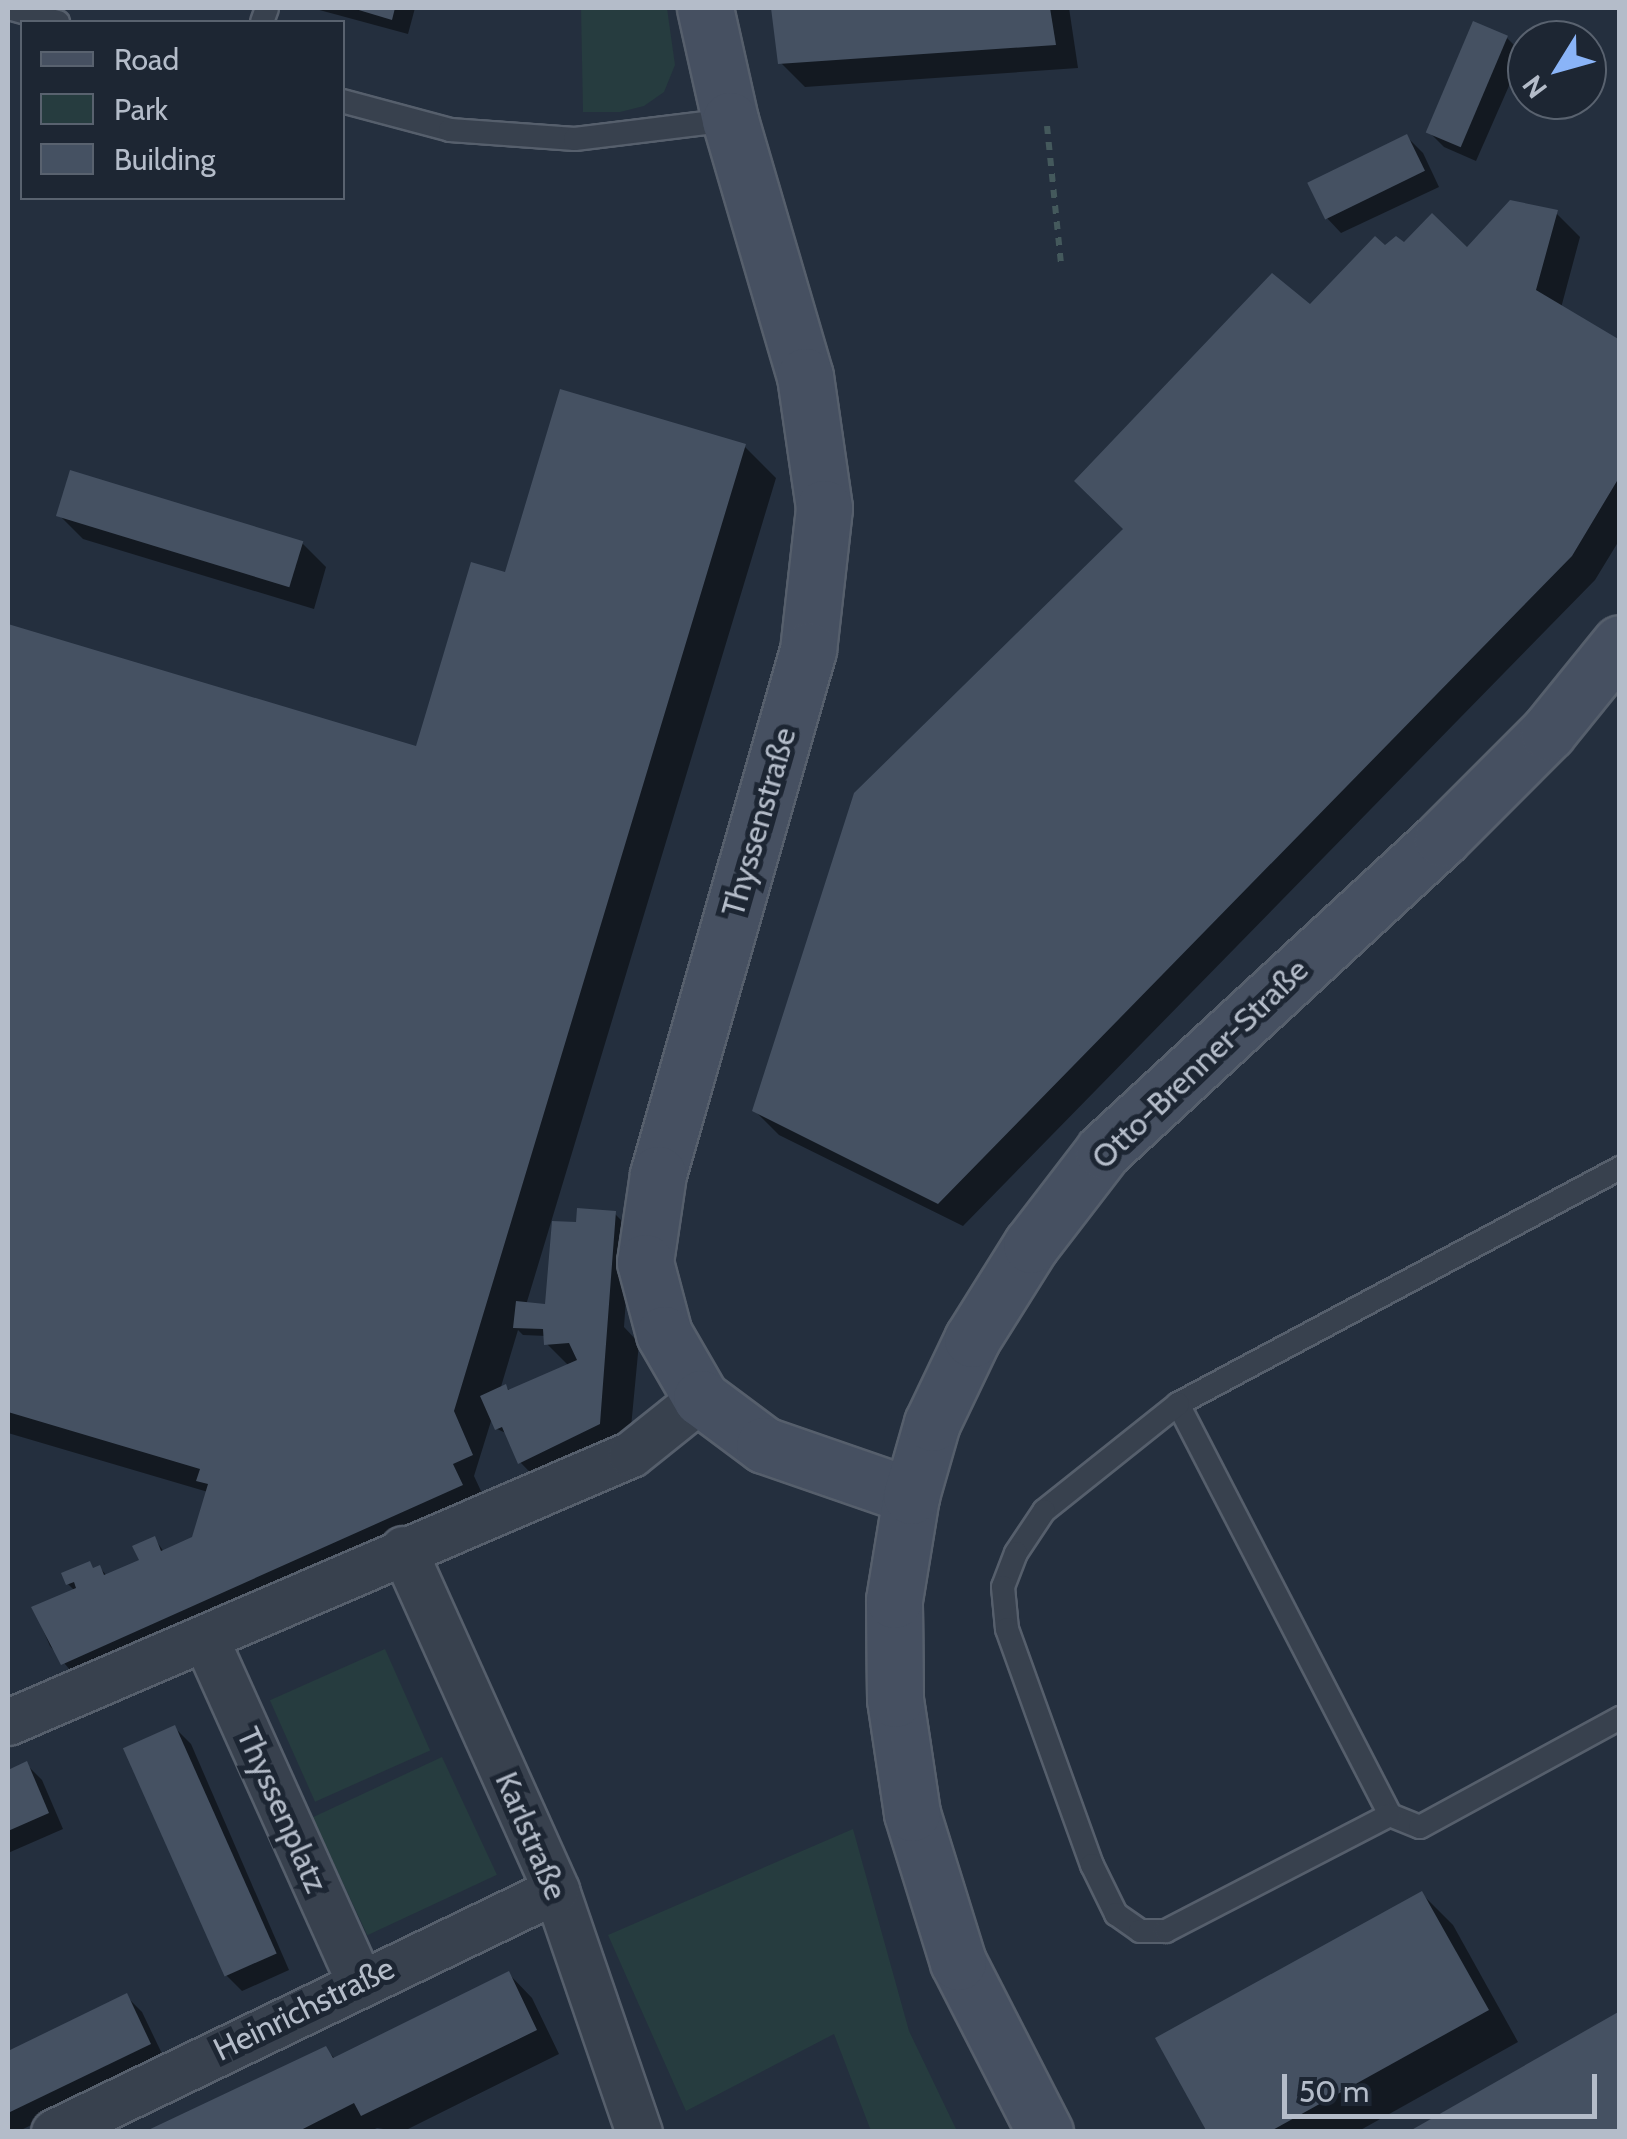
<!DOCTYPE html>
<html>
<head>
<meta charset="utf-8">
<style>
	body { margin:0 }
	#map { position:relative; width:1627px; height:2139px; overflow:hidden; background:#242f3e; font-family:Cabin,sans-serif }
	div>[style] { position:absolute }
	.green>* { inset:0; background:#263c3f; transform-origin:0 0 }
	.shadow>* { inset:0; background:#0007 }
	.building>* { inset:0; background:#455162; transform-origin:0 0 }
	.path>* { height:6px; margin-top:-3px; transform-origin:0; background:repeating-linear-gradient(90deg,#44595c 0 8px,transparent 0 16px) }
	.roads { filter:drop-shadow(2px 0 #565f6c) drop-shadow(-2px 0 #565f6c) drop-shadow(0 2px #565f6c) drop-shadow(0 -2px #565f6c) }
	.lane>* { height:22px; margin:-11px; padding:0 11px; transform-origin:11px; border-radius:11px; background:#38414e }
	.street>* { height:45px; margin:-22.5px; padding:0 22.5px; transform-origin:22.5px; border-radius:22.5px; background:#38414e }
	.secondary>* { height:55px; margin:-27.5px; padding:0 27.5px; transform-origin:27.5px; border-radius:27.5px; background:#465061 }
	span { translate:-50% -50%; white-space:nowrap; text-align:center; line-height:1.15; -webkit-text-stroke:10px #1d2633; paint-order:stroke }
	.street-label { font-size:32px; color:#b4bcc9 }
	.frame { position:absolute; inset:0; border:10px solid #b4bcc9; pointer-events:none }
	.legend { position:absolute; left:20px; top:20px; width:325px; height:180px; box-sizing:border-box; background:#1d2633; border:2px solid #59626f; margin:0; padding:12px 18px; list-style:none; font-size:30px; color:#b4bcc9 }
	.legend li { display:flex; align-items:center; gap:20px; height:50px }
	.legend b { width:50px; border:2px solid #59626f }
	.north { position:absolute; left:1507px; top:20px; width:100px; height:100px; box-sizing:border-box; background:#1d2633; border:2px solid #59626f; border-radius:50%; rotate:233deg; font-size:28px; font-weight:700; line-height:40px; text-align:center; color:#b4bcc9 }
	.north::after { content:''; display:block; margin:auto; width:35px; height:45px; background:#8ab4f8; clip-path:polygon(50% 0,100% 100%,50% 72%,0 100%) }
	.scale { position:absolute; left:1282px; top:2074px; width:315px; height:45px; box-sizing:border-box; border:5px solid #b4bcc9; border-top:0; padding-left:12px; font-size:30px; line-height:35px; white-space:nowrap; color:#b4bcc9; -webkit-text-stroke:8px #1d2633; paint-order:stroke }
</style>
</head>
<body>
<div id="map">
	<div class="green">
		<div style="clip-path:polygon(581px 8px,667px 8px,675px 65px,664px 92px,644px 106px,620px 112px,583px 112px)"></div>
		<div style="left:385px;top:1649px;width:111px;height:126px;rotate:66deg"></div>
		<div style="left:442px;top:1757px;width:130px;height:143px;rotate:65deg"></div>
		<div style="clip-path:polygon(853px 1829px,909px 2031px,957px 2131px,871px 2131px,834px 2034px,686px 2111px,608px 1935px)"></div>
	</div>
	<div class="shadow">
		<div style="clip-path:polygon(312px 8px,415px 8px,408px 34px)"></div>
		<div style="clip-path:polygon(774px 8px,1069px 8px,1078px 68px,805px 87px,781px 63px)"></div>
		<div style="clip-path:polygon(1507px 38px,1523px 54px,1476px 161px,1444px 147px,1428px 131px)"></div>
		<div style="clip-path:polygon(1407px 137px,1423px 153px,1439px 187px,1341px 233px,1326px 217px)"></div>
		<div style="clip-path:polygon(1556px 213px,1580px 237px,1561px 308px,1620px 343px,1620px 539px,1595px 580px,963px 1226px,779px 1135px,755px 1111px,1126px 530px,1310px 308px,1385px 248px,1467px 250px)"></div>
		<div style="clip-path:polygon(evenodd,744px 446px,776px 478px,526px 1305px,547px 1306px,578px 1225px,615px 1214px,631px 1230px,624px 1327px,639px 1343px,628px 1459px,551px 1494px,520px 1462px,508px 1434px,497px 1429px,492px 1418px,474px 1476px,493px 1517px,253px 1624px,260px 1639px,196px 1667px,160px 1632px,90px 1673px,81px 1665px,70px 1670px,50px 1646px,34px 1609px,75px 1591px,68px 1584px,95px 1570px,100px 1568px,108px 1577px,143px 1561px,155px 1539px,164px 1552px,196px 1538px,208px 1492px,8px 1433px,8px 627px,417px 749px,507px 575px,744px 446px,518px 1330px,523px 1335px,547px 1336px,547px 1344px,569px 1366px,511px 1392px,506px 1387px,500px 1390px,518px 1330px)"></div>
		<div style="clip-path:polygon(59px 515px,302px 543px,326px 567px,314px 609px,83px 539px)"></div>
		<div style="clip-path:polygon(175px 1728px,191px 1744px,289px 1970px,242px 1991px,226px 1975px)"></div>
		<div style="clip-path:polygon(26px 1764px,42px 1780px,63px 1829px,8px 1853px,8px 1772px)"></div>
		<div style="clip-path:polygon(1422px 1894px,1453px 1925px,1518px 2042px,1357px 2132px,1210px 2132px)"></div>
		<div style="clip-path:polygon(509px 1974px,532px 1998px,559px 2054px,402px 2132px,377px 2128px,369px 2132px,149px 2132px,326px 2049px,336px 2060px)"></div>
		<div style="clip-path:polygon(126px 1996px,142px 2012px,165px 2060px,17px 2132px,8px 2132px,8px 2053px)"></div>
	</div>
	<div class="building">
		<div style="clip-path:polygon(352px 8px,395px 8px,392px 20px)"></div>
		<div style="clip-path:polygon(771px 8px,1050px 8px,1056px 45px,778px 64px)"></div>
		<div style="left:1473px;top:21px;width:38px;height:121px;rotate:23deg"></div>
		<div style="left:1407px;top:134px;width:41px;height:111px;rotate:64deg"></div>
		<div style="clip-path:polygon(1510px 200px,1558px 210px,1536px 290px,1620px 340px,1620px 476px,1572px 556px,938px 1204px,752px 1111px,854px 793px,1123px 529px,1074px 481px,1272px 273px,1310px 304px,1375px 236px,1385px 245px,1396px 236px,1404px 242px,1432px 213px,1467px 247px)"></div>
		<div style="clip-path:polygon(560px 389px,746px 444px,454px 1411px,473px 1455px,453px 1464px,463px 1485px,61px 1665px,31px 1607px,76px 1588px,74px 1582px,66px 1585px,61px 1573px,90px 1561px,93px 1568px,100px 1565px,104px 1575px,139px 1560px,132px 1546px,155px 1536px,161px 1551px,192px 1537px,208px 1484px,196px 1481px,200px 1469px,8px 1412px,8px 624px,416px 746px,471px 562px,505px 572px)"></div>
		<div style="left:70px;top:470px;width:244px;height:48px;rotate:17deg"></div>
		<div style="clip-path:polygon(577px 1208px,616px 1211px,600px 1424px,518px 1464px,502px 1427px,495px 1430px,480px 1396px,506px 1384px,508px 1390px,577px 1360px,569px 1343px,544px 1345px,543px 1329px,513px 1328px,516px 1301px,545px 1304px,552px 1221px,576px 1222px)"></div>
		<div style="left:175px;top:1725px;width:250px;height:57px;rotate:66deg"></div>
		<div style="clip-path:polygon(27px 1761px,49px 1813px,8px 1831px,8px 1770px)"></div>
		<div style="clip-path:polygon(1422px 1891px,1489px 2010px,1269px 2132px,1207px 2132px,1155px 2038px)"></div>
		<div style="clip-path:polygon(509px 1971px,537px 2030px,361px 2116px,354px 2103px,297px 2132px,144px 2132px,326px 2046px,333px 2058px)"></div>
		<div style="clip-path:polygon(127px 1993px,151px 2044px,8px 2113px,8px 2051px)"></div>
		<div style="clip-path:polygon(1620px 2011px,1620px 2132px,1408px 2132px)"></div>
	</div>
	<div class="path">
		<div style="left:1047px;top:126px;width:138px;rotate:84.2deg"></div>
	</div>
	<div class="roads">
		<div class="lane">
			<div style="left:8px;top:8px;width:52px;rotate:15.6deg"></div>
			<div style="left:262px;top:22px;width:15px;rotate:-70deg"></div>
			<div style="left:342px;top:101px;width:112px;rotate:15deg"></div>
			<div style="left:450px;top:130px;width:125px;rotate:4.1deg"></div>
			<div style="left:575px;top:139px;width:156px;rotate:-7deg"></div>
			<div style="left:1620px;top:1168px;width:501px;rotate:151.9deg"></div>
			<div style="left:1178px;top:1404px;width:462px;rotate:62.7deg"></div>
			<div style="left:1390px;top:1815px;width:32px;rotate:22deg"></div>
			<div style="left:1420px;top:1827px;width:228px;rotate:-28.6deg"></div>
			<div style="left:1178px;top:1404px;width:171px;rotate:141.4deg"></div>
			<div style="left:1044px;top:1511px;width:50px;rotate:123.7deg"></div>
			<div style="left:1016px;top:1553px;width:36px;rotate:111deg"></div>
			<div style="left:1003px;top:1587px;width:42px;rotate:84.6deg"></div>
			<div style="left:1007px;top:1629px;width:251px;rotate:70.2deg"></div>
			<div style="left:1092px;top:1865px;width:55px;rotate:63.9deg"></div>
			<div style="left:1116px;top:1914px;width:29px;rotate:35deg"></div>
			<div style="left:1140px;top:1931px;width:26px"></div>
			<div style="left:1166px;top:1931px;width:252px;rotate:-27.4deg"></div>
		</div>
		<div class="street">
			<div style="left:403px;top:1549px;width:374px;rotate:65.8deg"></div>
			<div style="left:556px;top:1890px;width:256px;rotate:71.1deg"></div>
			<div style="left:205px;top:1638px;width:376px;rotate:65.8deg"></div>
			<div style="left:8px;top:1722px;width:678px;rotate:-23.28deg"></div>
			<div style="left:631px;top:1454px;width:90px;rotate:-38.7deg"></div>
			<div style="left:54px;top:2132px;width:557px;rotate:-25.74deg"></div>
		</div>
		<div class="secondary">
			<div style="left:705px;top:8px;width:115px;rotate:77.4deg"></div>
			<div style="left:730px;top:120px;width:267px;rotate:73.7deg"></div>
			<div style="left:805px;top:376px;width:133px;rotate:81.8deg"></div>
			<div style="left:824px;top:508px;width:143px;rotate:96.4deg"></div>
			<div style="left:808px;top:650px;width:545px;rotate:105.97deg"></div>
			<div style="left:658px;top:1174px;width:89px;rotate:98.4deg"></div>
			<div style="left:645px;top:1262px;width:74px;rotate:75.2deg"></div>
			<div style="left:664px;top:1334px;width:74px;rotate:60deg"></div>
			<div style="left:701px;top:1398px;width:79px;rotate:36.7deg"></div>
			<div style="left:764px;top:1445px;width:156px;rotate:19.1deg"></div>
			<div style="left:1045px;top:2132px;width:191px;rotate:-117.1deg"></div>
			<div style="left:958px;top:1962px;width:156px;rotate:-107.2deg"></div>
			<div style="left:912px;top:1813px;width:115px;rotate:-98.5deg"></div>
			<div style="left:895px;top:1699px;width:99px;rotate:-90.6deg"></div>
			<div style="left:894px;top:1600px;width:105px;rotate:-80.7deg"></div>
			<div style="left:911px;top:1496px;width:76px;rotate:-74deg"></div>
			<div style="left:932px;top:1423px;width:93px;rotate:-64.5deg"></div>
			<div style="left:972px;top:1339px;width:111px;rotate:-57.9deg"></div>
			<div style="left:1031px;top:1245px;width:118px;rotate:-52.5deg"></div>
			<div style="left:1103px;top:1151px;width:461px;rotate:-42.7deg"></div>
			<div style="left:1442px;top:838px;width:150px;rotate:-45deg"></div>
			<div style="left:1548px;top:732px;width:114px;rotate:-51deg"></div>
		</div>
	</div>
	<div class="street-label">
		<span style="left:759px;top:822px;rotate:-74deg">Thyssenstraße</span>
		<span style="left:1200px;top:1064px;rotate:-44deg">Otto-Brenner-Straße</span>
		<span style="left:282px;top:1810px;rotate:66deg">Thyssenplatz</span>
		<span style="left:531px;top:1836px;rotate:67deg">Karlstraße</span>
		<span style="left:304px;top:2009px;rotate:-26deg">Heinrichstraße</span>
	</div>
	<div class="frame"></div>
	<ul class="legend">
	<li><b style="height:12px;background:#465061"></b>Road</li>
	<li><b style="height:28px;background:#263c3f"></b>Park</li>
	<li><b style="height:28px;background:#455162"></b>Building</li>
	</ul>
	<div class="north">N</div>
	<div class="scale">50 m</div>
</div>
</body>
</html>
